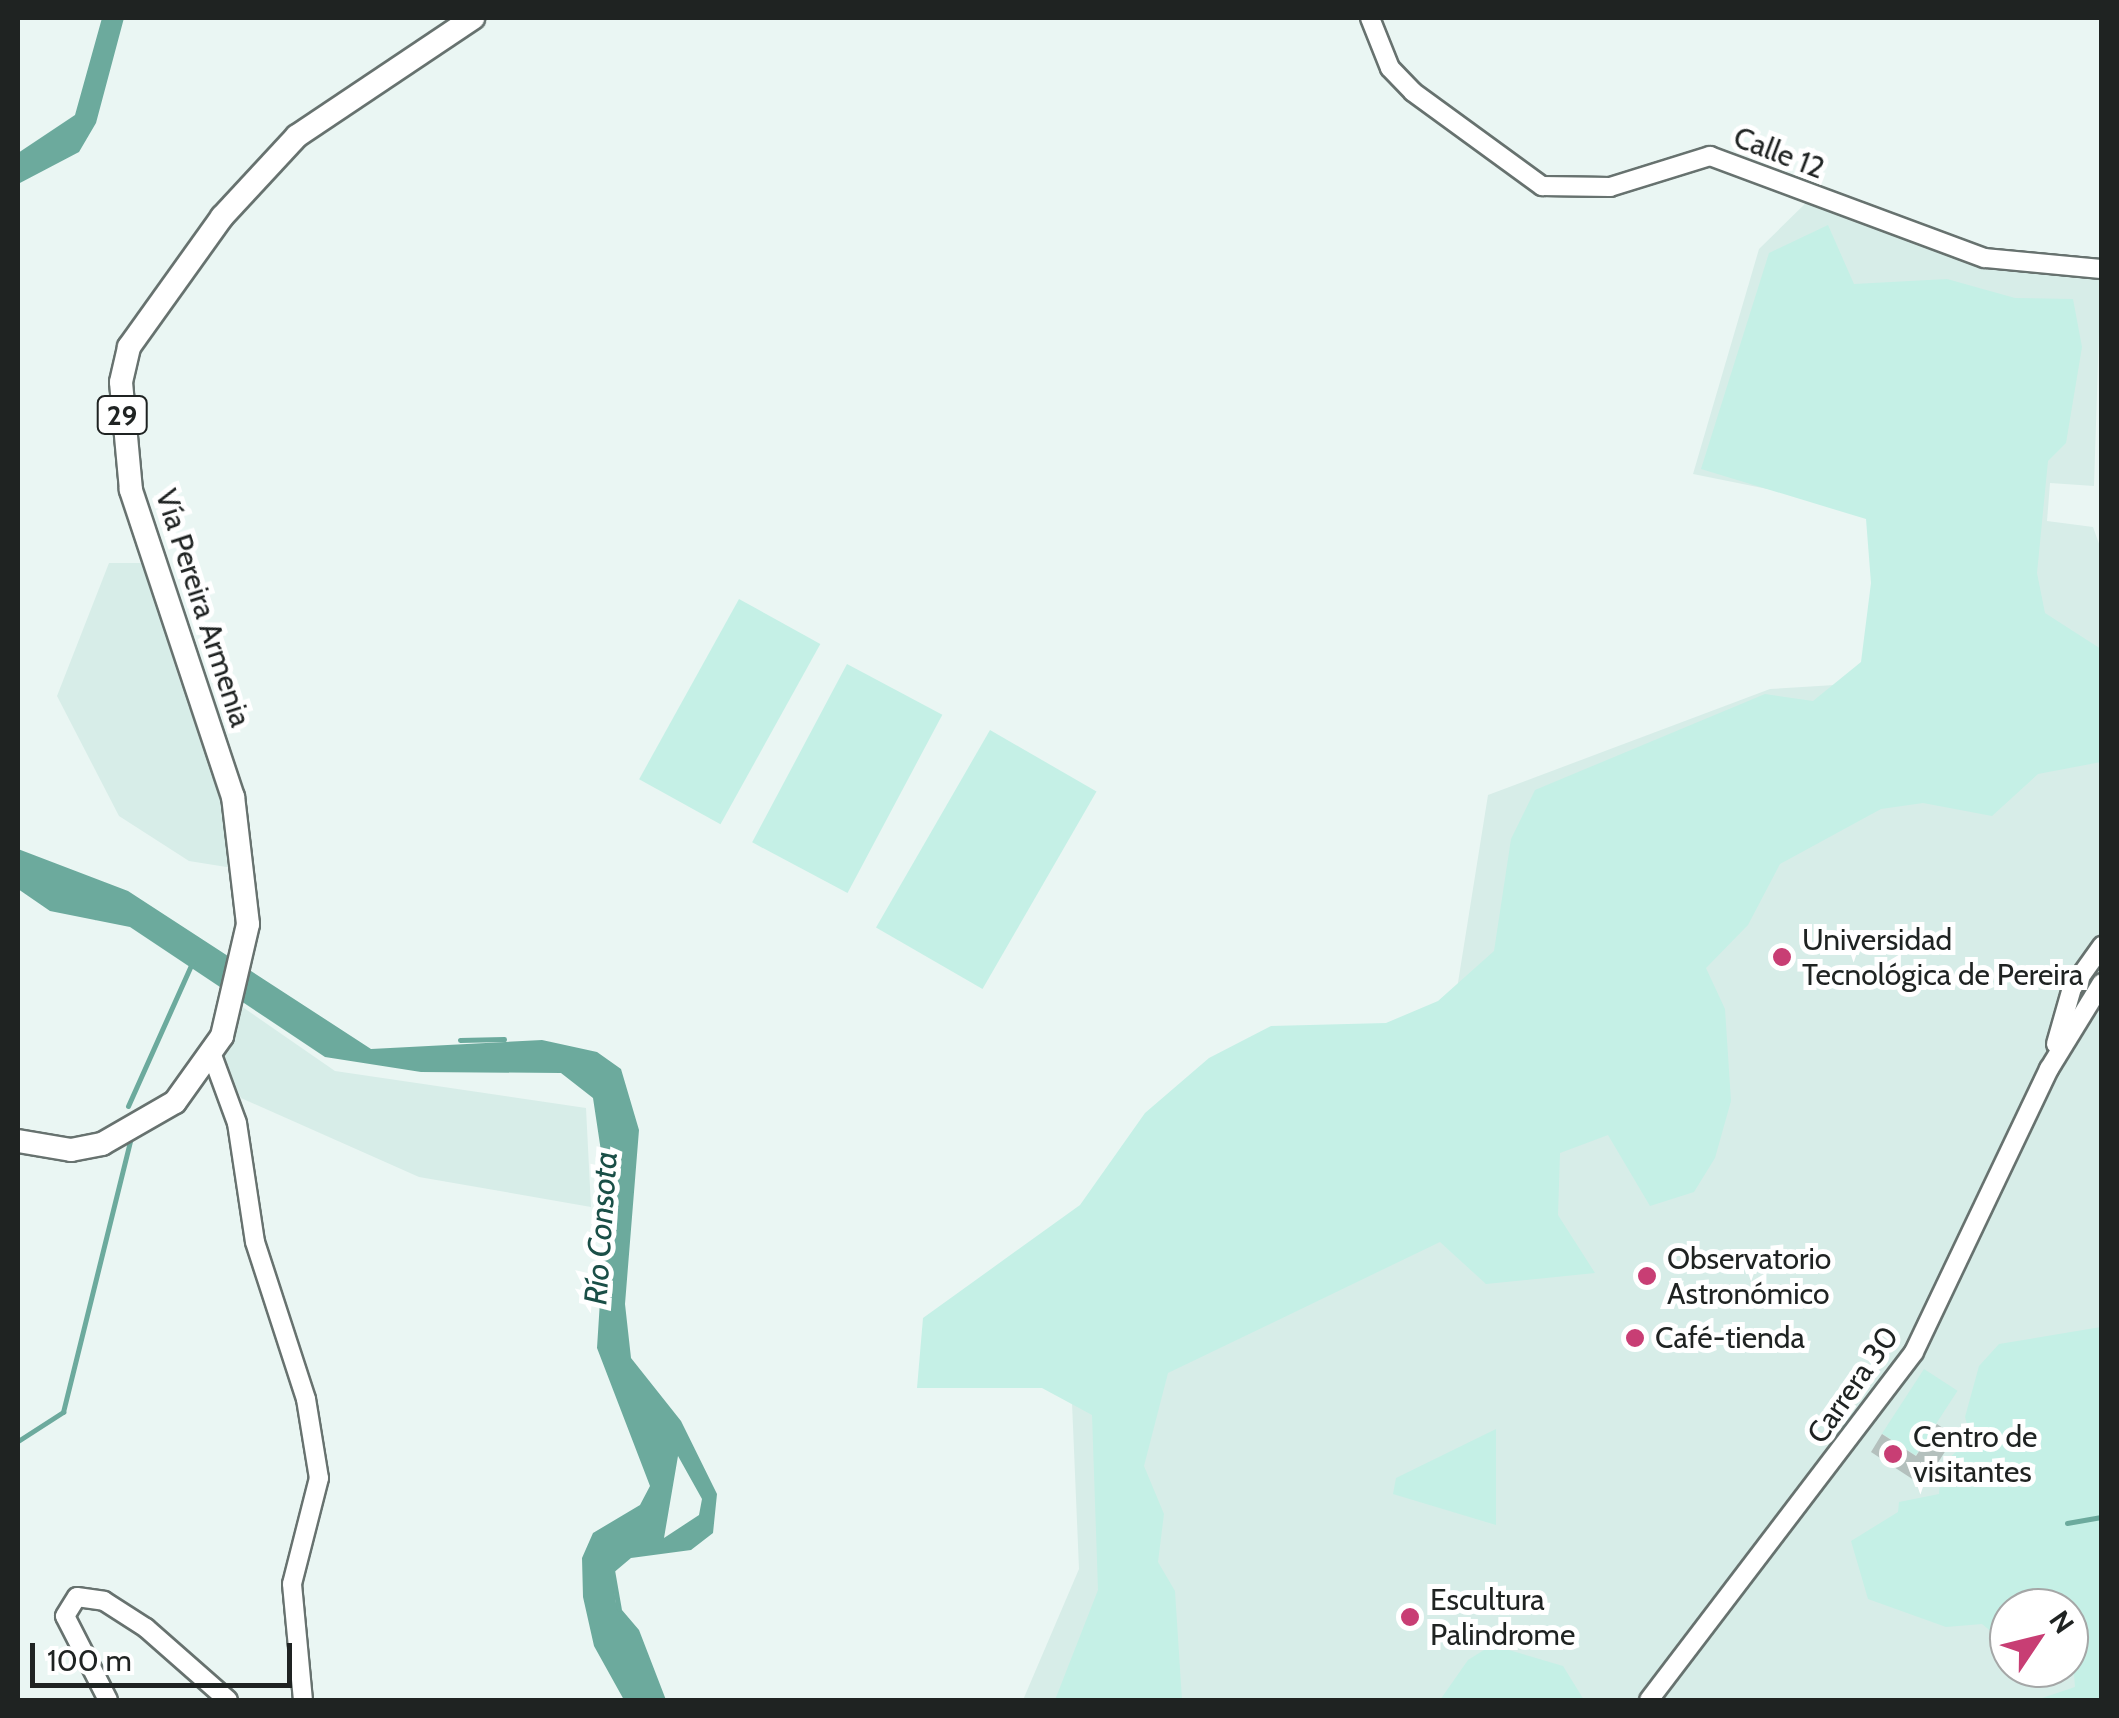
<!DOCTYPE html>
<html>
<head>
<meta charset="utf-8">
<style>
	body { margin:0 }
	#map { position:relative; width:2119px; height:1718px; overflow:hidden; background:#eaf6f3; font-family:Cabin,sans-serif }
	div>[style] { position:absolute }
	.built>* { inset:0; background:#d7ede8 }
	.green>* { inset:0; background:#c5f0e6; transform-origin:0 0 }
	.water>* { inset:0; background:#6caa9d }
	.stream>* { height:5px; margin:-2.5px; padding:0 2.5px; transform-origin:2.5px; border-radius:2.5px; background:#6caa9d }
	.building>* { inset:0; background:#b4c0bd }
	.roads { filter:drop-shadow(2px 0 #67726f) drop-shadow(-2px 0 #67726f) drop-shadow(0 2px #67726f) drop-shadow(0 -2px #67726f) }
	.minor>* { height:18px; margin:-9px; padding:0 9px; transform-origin:9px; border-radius:9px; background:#fff }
	.major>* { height:22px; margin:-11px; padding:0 11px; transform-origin:11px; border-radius:11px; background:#fff }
	.dots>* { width:28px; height:28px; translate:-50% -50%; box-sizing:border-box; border:5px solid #fff; border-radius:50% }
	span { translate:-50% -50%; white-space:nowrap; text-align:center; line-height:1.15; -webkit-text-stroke:10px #fff; paint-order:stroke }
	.shield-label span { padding:2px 8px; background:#fff; border:2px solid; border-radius:8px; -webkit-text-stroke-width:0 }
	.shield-label { font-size:28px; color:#1f2322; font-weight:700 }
	.street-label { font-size:30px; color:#1f2322 }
	.poi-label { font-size:30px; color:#1f2322 }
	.left { translate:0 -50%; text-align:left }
	.water-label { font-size:32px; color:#1a4f47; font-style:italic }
	.frame { position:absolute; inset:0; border:20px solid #1f2322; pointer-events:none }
	.north { position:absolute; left:1989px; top:1588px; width:100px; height:100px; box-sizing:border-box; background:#fff; border:2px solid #a5a7a7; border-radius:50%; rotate:55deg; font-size:28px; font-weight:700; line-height:40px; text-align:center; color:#1f2322 }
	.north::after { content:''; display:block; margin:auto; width:35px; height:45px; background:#c83e74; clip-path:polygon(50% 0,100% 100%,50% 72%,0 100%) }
	.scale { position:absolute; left:30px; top:1643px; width:262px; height:45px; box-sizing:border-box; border:5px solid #1f2322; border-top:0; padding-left:12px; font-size:30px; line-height:35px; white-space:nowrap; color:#1f2322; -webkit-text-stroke:8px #fff; paint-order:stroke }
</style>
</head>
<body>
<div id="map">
	<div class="built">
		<div style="clip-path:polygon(evenodd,1813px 196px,1985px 258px,2101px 269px,2094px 486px,2050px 483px,2047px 521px,2093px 527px,2102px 552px,2101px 1700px,1023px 1700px,1079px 1569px,1066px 1260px,1376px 1080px,1456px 995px,1488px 795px,1770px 689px,1867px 683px,1877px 511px,1693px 474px,1759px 249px,1813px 196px,2009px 1608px,2069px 1608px,2069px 1668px,2009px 1668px,2009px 1608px)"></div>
		<div style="clip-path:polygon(109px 563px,146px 563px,206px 731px,239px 869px,189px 861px,119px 816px,57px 696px)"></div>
		<div style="clip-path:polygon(241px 1006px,335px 1071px,586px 1108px,591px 1207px,419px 1177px,241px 1098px,219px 1054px)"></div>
	</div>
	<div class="green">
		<div style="clip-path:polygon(1828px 225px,1854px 284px,1947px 279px,2015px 298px,2073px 299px,2082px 347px,2066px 443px,2048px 461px,2037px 573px,2045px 613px,2101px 649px,2101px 762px,2038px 774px,1992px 816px,1923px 803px,1881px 809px,1780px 864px,1748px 925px,1706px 968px,1725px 1009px,1731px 1101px,1715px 1158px,1694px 1192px,1650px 1206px,1608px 1135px,1560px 1153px,1558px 1215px,1595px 1273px,1486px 1284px,1440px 1242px,1168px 1373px,1144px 1466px,1164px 1514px,1158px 1562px,1175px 1591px,1182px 1700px,1055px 1700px,1098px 1590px,1092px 1415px,1042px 1388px,917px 1388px,923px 1318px,1080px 1205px,1145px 1113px,1209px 1058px,1271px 1026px,1386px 1023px,1438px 1001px,1494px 951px,1511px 839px,1535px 790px,1765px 694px,1813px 701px,1861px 662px,1871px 583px,1866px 519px,1701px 469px,1769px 253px)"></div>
		<div style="left:739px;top:599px;width:93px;height:206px;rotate:29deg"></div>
		<div style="left:847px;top:664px;width:108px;height:202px;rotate:28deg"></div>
		<div style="left:990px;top:730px;width:123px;height:228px;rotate:30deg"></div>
		<div style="clip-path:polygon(2101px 1327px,2101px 1700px,2036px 1700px,2075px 1687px,2069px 1608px,2009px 1608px,2009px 1646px,1982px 1624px,1946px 1627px,1868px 1599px,1851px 1541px,1898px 1512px,1899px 1502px,1939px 1494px,1941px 1465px,1971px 1439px,1965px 1417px,1979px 1366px,1999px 1344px)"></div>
		<div style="left:1924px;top:1369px;width:40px;height:77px;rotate:33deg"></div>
		<div style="clip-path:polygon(1496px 1429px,1496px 1525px,1393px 1494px,1396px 1478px)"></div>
		<div style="clip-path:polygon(1492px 1645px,1563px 1666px,1584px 1700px,1440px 1700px,1468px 1660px)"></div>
	</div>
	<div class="water">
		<div style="clip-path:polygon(102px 18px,124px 18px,96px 123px,79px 152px,18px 184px,18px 153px,75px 115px)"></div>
		<div style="clip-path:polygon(evenodd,18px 849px,128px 891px,371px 1049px,542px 1040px,597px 1052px,621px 1069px,639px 1130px,625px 1304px,631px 1358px,681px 1421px,717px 1494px,713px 1533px,691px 1550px,631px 1558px,612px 1574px,616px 1603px,639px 1630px,666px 1700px,624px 1700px,594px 1646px,583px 1597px,582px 1558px,593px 1533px,640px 1505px,650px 1486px,597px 1348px,607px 1191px,593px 1098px,561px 1073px,421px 1072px,325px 1057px,130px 927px,50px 911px,18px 889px,18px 849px,678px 1456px,702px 1499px,699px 1515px,664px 1538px,678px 1456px)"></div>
	</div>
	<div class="stream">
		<div style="left:460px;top:1040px;width:44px;rotate:-1.3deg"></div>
		<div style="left:128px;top:1106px;width:157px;rotate:-65.9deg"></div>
		<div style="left:18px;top:1441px;width:54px;rotate:-32.8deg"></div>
		<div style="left:63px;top:1412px;width:282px;rotate:-76.1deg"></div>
		<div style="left:2067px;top:1523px;width:36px;rotate:-10deg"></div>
		<div style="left:612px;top:1570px;width:39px;rotate:80deg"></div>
	</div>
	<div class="building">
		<div style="clip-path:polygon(1937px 1424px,1955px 1436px,1923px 1486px,1871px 1452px,1882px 1434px,1916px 1456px)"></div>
	</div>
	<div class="roads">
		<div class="minor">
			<div style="left:1370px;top:18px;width:54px;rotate:68.2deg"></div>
			<div style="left:1390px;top:68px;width:33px;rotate:46deg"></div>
			<div style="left:1413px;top:92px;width:160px;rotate:36.1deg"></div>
			<div style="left:1542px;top:186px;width:68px;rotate:0.8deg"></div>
			<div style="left:1610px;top:187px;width:105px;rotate:-17.2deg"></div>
			<div style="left:1710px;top:156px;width:293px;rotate:20.4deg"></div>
			<div style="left:1985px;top:258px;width:118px;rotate:5.4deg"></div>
			<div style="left:2056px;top:1044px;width:58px;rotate:-74.1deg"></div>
			<div style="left:2072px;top:988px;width:52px;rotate:-54.5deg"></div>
			<div style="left:212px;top:1055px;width:72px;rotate:69.8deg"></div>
			<div style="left:237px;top:1123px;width:120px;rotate:81.4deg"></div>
			<div style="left:255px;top:1242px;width:165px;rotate:72deg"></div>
			<div style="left:306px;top:1399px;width:80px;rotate:80.7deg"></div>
			<div style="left:319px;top:1478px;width:109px;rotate:104.3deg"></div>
			<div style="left:292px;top:1584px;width:117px;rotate:84.6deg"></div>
			<div style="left:108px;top:1700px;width:94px;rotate:-117.1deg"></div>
			<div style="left:65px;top:1616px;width:22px;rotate:-58deg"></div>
			<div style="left:77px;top:1597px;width:27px;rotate:8deg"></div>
			<div style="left:104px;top:1601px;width:50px;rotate:32.7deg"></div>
			<div style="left:146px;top:1628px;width:109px;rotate:41.3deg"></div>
			<div style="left:1649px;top:1700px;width:437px;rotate:-52.7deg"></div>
			<div style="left:1914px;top:1352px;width:314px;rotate:-64.5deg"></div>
			<div style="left:2049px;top:1069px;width:101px;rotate:-58.4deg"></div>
		</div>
		<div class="major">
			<div style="left:18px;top:1141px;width:54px;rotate:9.6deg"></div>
			<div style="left:71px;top:1150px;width:32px;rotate:-11deg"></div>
			<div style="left:102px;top:1144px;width:84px;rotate:-29.9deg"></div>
			<div style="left:175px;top:1102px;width:81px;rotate:-54.5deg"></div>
			<div style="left:222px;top:1036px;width:115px;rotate:-76.9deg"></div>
			<div style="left:248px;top:924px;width:128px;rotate:-96.7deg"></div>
			<div style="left:233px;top:797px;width:324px;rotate:-108.4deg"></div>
			<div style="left:131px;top:490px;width:108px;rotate:-95.3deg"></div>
			<div style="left:121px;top:382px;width:36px;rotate:-77deg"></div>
			<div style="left:129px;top:347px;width:160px;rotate:-54.4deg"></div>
			<div style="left:222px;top:217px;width:110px;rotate:-47.2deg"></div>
			<div style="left:297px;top:136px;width:212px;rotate:-33.8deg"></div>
		</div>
	</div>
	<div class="dots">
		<div style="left:1782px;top:957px;background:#c83e74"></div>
		<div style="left:1647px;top:1276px;background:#c83e74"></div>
		<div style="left:1635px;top:1338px;background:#c83e74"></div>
		<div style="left:1893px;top:1454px;background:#c83e74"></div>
		<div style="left:1410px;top:1617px;background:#c83e74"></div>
	</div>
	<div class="shield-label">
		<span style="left:122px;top:415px">29</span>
	</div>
	<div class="street-label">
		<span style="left:1779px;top:153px;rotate:21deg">Calle 12</span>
		<span style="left:203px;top:608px;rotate:72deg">Vía Pereira Armenia</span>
		<span style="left:1853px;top:1385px;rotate:-55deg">Carrera 30</span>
	</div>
	<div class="poi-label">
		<span class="left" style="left:1802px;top:957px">Universidad<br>Tecnológica de Pereira</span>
		<span class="left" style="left:1667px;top:1276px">Observatorio<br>Astronómico</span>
		<span class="left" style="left:1655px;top:1338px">Café-tienda</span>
		<span class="left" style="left:1913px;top:1454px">Centro de<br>visitantes</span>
		<span class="left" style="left:1430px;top:1617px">Escultura<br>Palindrome</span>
	</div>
	<div class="water-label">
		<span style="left:601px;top:1228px;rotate:-86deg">Río Consota</span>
	</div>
	<div class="frame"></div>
	<div class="north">N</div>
	<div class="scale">100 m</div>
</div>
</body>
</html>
